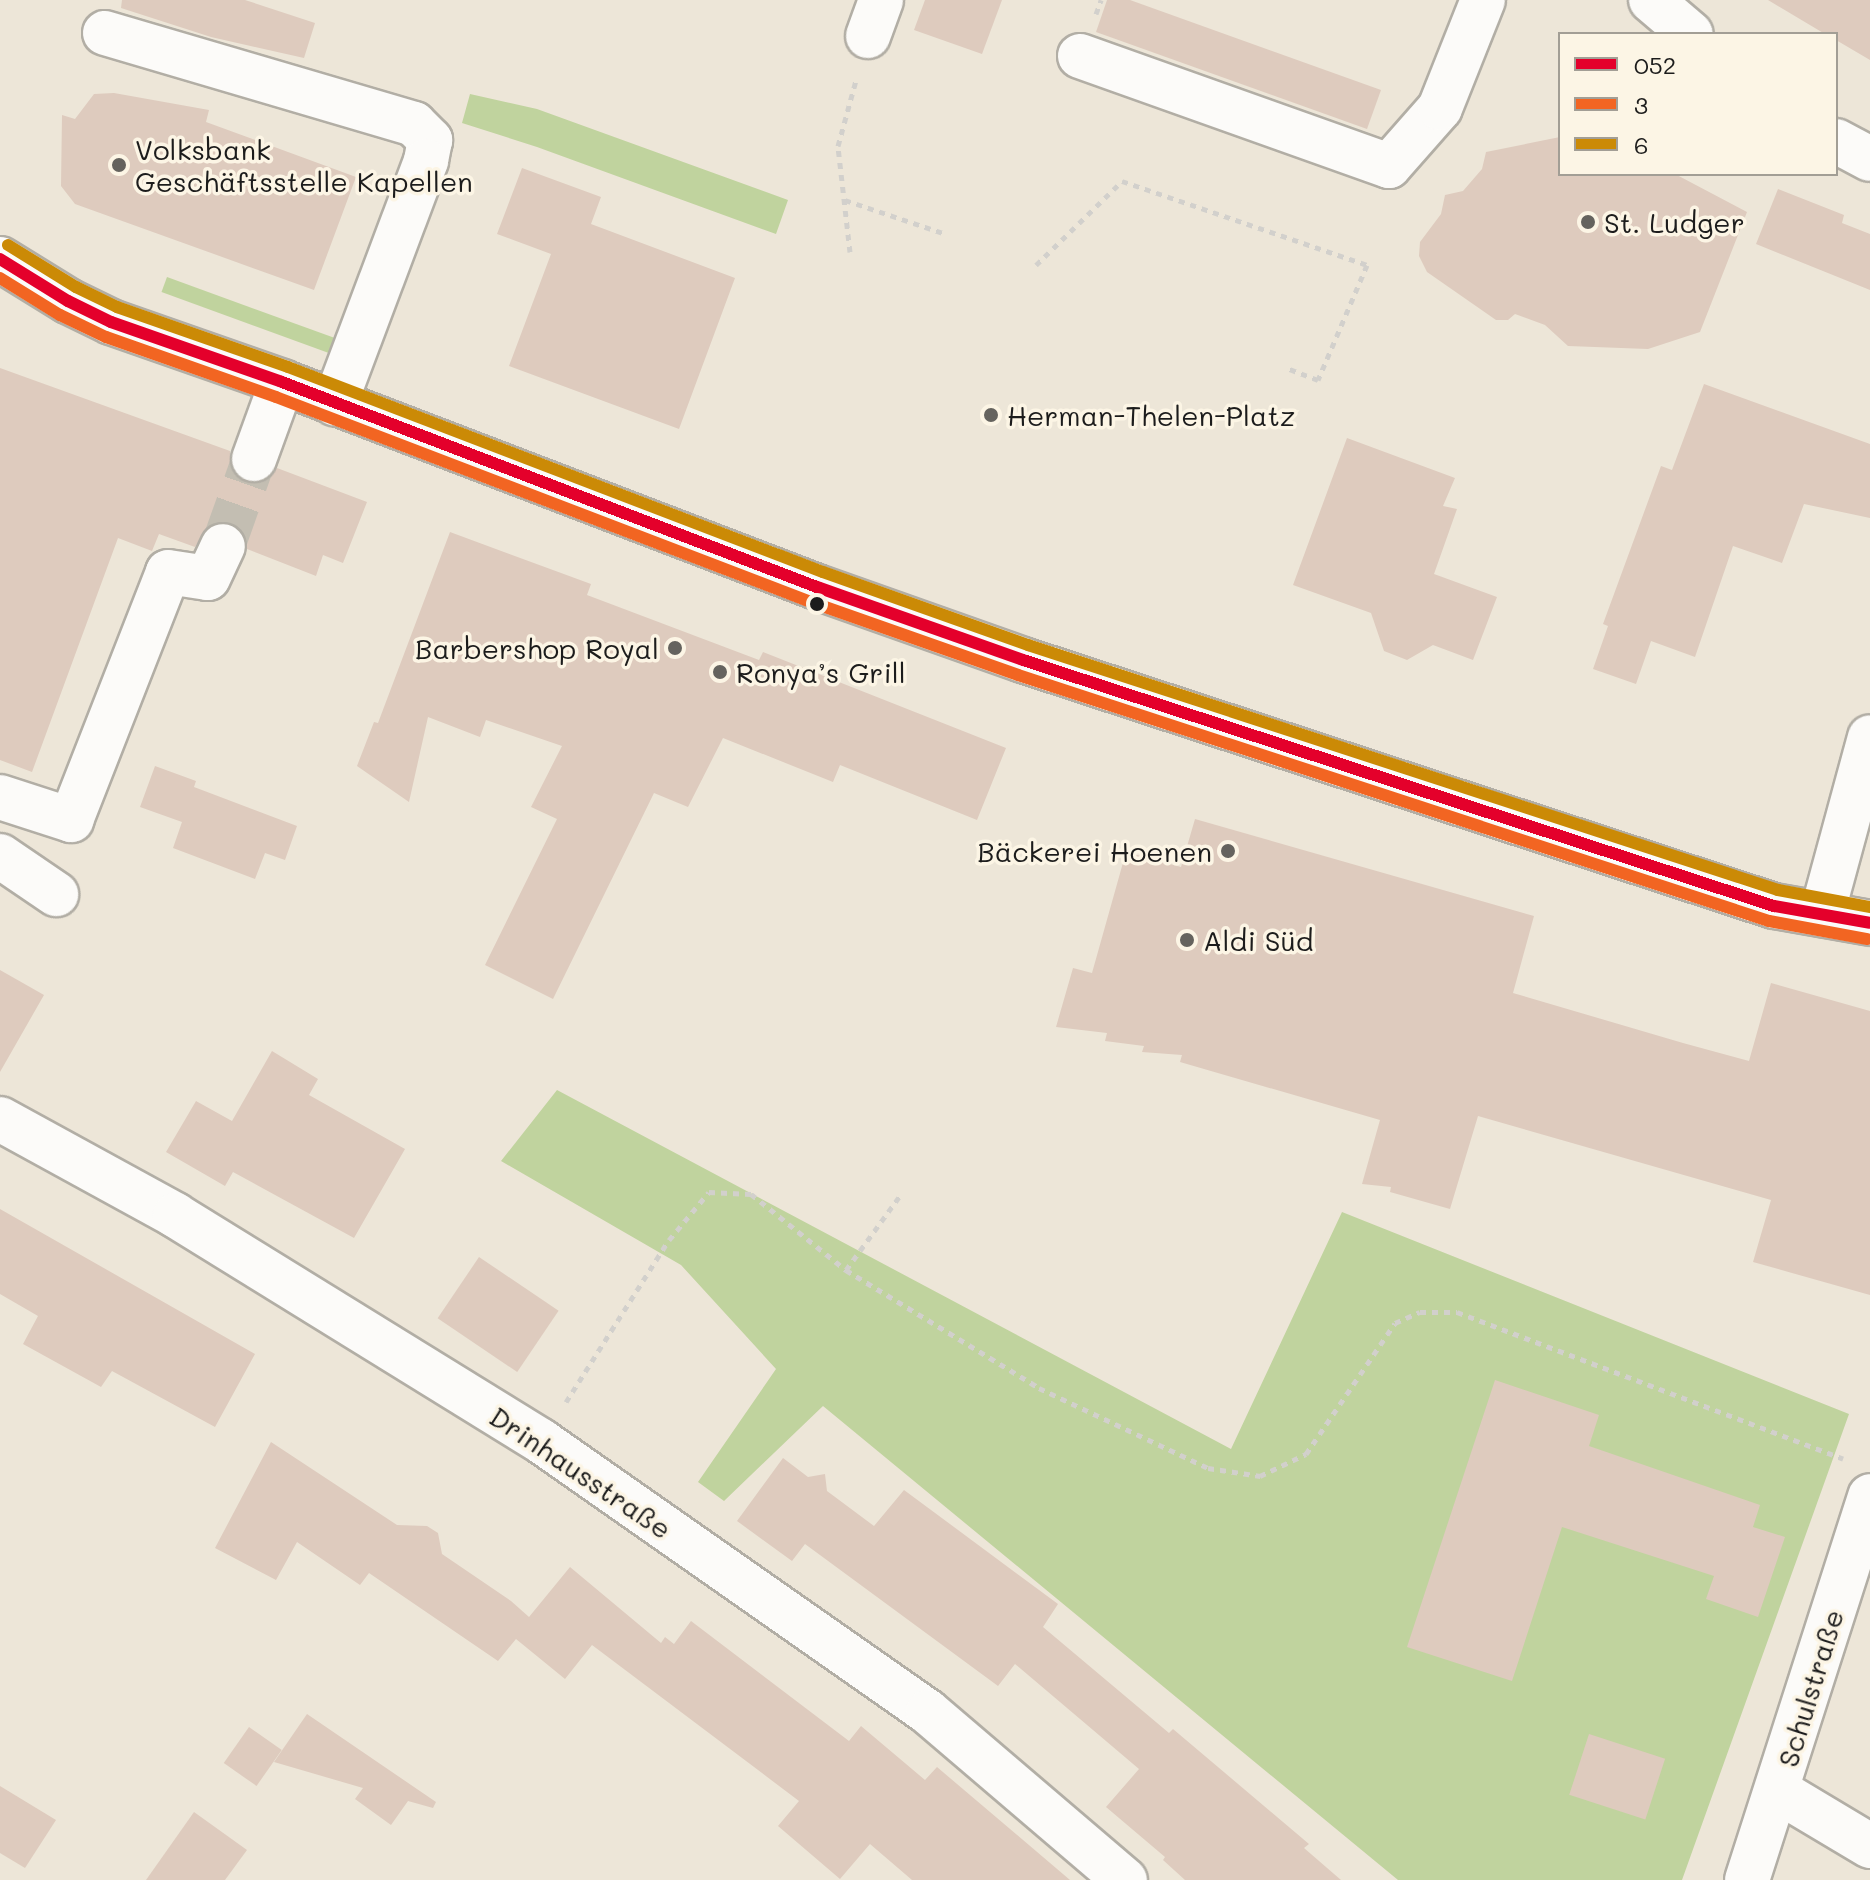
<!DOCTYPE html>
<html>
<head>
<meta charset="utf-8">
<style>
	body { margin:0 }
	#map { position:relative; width:1870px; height:1880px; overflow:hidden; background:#ede6d8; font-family:Mali,sans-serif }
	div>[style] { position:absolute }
	.green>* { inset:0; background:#c0d39e; transform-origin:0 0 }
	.building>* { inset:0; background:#decbbe; transform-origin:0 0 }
	.minor-tunnel>* { height:44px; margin-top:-22px; transform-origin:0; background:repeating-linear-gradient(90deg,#c3beb2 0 44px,transparent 0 66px) }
	.path>* { height:5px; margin-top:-2.5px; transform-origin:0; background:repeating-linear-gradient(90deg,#d2d0cc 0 6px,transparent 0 12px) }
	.roads { filter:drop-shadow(2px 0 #b2aea5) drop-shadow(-2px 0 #b2aea5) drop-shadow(0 2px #b2aea5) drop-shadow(0 -2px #b2aea5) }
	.minor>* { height:44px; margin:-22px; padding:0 22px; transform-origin:22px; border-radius:22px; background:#fcfbf9 }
	.major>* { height:44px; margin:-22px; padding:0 22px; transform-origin:22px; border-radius:22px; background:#fcfbf9 }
	.bus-1>* { height:12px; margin:-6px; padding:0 6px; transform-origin:6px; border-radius:6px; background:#e4002b }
	.bus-2>* { height:12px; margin:-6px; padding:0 6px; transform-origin:6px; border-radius:6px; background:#f26522 }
	.bus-3>* { height:12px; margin:-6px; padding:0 6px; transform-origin:6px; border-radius:6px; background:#cb8a06 }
	.dots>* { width:22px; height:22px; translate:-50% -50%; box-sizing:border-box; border:4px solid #fcf5e5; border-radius:50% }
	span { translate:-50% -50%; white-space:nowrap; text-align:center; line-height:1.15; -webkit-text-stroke:7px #fcf5e5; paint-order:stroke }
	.poi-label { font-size:28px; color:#1c1c1c }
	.left { translate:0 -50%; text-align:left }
	.right { translate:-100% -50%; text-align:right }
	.street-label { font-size:28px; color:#1c1c1c }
	.legend { position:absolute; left:1558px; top:32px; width:280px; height:144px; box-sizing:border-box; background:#fcf5e5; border:2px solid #a29e95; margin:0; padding:10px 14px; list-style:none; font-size:24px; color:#1c1c1c }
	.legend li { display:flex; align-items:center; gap:16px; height:40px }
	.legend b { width:40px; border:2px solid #a29e95 }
</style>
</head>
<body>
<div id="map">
	<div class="green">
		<div style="clip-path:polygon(470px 94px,537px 109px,788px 200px,776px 234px,537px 147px,462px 123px)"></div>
		<div style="left:167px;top:277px;width:186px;height:16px;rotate:20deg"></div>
		<div style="clip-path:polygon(557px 1090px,1231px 1449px,1342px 1212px,1849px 1414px,1682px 1880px,1398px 1880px,823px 1406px,724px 1501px,698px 1482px,776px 1369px,681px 1265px,501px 1161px)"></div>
	</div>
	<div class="building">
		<div style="clip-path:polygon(122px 0,245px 0,315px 23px,304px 58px,211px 37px,121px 8px)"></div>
		<div style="clip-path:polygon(925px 0,1002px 0,982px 54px,914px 30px)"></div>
		<div style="clip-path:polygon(1107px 0,1130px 0,1381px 90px,1367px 129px,1096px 32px)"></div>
		<div style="clip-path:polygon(1768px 0,1870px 0,1870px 60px,1836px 40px,1836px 34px,1825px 34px)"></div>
		<div style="clip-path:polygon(114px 93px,209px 110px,206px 122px,356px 177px,314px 290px,75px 204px,61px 186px,62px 115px,75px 119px,94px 94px)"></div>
		<div style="clip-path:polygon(1560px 137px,1560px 174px,1675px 174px,1747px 212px,1700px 332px,1648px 349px,1568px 346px,1545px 325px,1515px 314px,1508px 320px,1496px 320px,1427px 272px,1419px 256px,1420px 242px,1441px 214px,1445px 195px,1463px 191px,1482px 169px,1486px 152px)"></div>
		<div style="clip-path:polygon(522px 168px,601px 197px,591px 224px,735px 278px,679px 429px,509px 366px,551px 254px,497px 234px)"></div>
		<div style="clip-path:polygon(1778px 189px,1844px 215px,1842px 223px,1870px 234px,1870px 290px,1756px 244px)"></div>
		<div style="clip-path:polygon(0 368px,230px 451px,230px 464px,234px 474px,245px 482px,259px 483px,269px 479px,277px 468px,367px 502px,343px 563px,323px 555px,316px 576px,247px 549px,244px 532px,233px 523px,222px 521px,209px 525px,195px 547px,159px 534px,152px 551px,118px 538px,32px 772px,0 760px)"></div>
		<div style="clip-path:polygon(1704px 384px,1870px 444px,1870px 518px,1804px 504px,1782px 563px,1733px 546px,1695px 657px,1651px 641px,1636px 684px,1593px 669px,1608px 626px,1603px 624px,1661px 466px,1672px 470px)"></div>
		<div style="clip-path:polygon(1347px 438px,1455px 478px,1443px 506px,1457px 509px,1434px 574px,1497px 597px,1473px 660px,1433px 645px,1407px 660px,1384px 651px,1371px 613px,1293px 585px)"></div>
		<div style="clip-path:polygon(450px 532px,591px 584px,587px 595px,759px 660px,763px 652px,1006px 748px,977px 820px,840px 765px,833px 782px,723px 738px,688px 807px,654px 793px,553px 999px,485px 965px,557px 819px,531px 807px,562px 746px,486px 720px,480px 737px,428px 717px,409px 802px,357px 766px,374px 722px,378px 723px)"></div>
		<div style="clip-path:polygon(155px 766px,196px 781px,194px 787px,297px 826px,285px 860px,265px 853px,255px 879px,173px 848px,182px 822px,140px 807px)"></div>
		<div style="clip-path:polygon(1195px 819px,1534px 916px,1513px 993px,1683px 1043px,1749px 1061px,1771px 983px,1870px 1011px,1870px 1295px,1753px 1262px,1771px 1200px,1478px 1116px,1450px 1209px,1390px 1192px,1391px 1187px,1362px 1184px,1380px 1120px,1180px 1062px,1182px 1055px,1142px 1052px,1144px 1046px,1105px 1041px,1107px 1033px,1056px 1027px,1073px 968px,1092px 973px,1126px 852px,1181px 867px)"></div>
		<div style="clip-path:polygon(0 970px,44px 995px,0 1072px)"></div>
		<div style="clip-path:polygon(272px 1051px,318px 1079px,309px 1095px,405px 1149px,354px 1238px,233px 1172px,225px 1186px,166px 1152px,196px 1101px,232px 1121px)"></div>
		<div style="clip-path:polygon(0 1209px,255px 1354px,215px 1427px,112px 1371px,101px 1387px,23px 1344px,38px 1316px,0 1294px)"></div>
		<div style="left:479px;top:1257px;width:96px;height:74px;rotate:34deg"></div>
		<div style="clip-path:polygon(1495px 1380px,1599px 1415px,1589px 1446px,1760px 1505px,1753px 1527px,1785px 1537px,1758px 1617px,1706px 1599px,1714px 1576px,1562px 1527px,1512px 1681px,1407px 1647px)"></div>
		<div style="clip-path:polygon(271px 1442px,397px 1525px,427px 1526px,438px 1533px,442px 1554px,511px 1601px,529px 1617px,570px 1567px,661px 1643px,665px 1637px,674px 1644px,691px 1621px,849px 1741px,861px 1726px,925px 1780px,937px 1767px,1070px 1880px,912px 1880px,870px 1844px,840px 1879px,778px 1826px,799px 1801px,592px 1645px,565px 1679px,516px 1639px,498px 1661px,369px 1573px,360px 1585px,297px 1542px,276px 1580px,215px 1548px)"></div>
		<div style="clip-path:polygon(783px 1458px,808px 1477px,825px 1474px,827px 1491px,874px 1526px,904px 1490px,1058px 1604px,1043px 1627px,1169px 1733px,1173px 1729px,1309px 1844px,1304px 1848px,1341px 1880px,1185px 1880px,1163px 1860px,1165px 1857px,1106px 1807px,1139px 1769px,1015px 1664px,998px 1686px,805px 1544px,792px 1561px,737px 1521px)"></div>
		<div style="clip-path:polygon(307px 1714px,436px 1802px,433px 1808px,408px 1801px,391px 1825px,355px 1799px,363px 1788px,274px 1762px)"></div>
		<div style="left:249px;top:1727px;width:40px;height:44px;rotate:35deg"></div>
		<div style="left:1589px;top:1734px;width:80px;height:64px;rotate:18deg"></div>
		<div style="clip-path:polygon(0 1786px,56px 1820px,25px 1868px,0 1853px)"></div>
		<div style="clip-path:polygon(194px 1812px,247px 1850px,225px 1880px,146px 1880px)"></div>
	</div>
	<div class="minor-tunnel">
		<div style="left:223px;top:546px;width:92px;rotate:-70.4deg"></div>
	</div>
	<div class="path">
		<div style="left:1096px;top:14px;width:15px;rotate:-70deg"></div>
		<div style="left:845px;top:200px;width:107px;rotate:18.6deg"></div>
		<div style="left:850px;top:252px;width:107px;rotate:-96.5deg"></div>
		<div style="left:838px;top:146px;width:68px;rotate:-74.7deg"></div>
		<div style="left:1036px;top:265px;width:120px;rotate:-44.3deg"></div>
		<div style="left:1122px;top:181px;width:259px;rotate:18.9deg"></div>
		<div style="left:1367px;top:265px;width:125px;rotate:113.1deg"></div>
		<div style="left:1318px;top:380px;width:33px;rotate:-159deg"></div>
		<div style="left:846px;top:1270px;width:95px;rotate:-54deg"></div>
		<div style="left:566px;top:1402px;width:192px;rotate:-57.6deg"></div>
		<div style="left:669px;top:1240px;width:62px;rotate:-50.2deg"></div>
		<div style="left:709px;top:1192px;width:42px;rotate:2.7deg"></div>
		<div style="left:751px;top:1194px;width:122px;rotate:38.7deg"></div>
		<div style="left:846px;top:1270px;width:226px;rotate:31.4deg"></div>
		<div style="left:1039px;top:1388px;width:187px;rotate:25.3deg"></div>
		<div style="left:1208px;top:1468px;width:53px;rotate:8.7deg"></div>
		<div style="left:1260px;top:1476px;width:51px;rotate:-25.6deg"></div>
		<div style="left:1306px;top:1454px;width:158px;rotate:-55.8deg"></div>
		<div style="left:1395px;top:1323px;width:27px;rotate:-24deg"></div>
		<div style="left:1420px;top:1312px;width:37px"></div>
		<div style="left:1457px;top:1312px;width:413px;rotate:20.8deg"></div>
	</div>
	<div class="roads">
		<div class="minor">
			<div style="left:1651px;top:0;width:52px;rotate:40.4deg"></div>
			<div style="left:105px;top:33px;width:322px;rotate:16.4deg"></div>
			<div style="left:414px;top:124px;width:23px;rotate:45deg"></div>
			<div style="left:430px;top:140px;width:21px;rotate:101deg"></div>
			<div style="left:426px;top:161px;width:259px;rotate:110.6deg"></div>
			<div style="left:868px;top:36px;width:38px;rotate:-70deg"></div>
			<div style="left:1080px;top:56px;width:328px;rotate:19.6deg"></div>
			<div style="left:1389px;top:166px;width:77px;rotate:-48.7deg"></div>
			<div style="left:1440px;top:108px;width:116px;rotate:-68.3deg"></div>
			<div style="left:1836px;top:141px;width:38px;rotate:28deg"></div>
			<div style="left:254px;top:459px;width:82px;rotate:-70deg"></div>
			<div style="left:0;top:797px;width:75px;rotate:17.9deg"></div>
			<div style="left:71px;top:820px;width:266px;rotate:-68.6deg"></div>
			<div style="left:168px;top:572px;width:40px;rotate:8.5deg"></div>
			<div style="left:208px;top:578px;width:35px;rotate:-65deg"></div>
			<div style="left:0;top:856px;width:68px;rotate:34.2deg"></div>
			<div style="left:1822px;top:914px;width:183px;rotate:-74.8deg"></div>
			<div style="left:0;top:1119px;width:200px;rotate:28.7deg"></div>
			<div style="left:175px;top:1215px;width:430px;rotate:31.7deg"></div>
			<div style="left:541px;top:1441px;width:472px;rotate:35deg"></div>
			<div style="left:928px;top:1712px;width:259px;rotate:40.5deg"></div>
			<div style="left:1778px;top:1791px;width:107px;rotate:30.9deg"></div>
			<div style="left:1747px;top:1880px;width:403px;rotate:-72.2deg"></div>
		</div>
		<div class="major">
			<div style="left:0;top:259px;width:80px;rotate:31.7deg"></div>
			<div style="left:68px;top:301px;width:48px;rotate:26deg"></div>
			<div style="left:111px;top:322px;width:181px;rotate:19.3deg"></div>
			<div style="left:282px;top:382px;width:573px;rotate:20.97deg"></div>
			<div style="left:817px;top:587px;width:219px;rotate:19.5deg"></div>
			<div style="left:1023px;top:660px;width:790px;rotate:18.14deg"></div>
			<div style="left:1774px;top:906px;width:97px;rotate:10deg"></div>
		</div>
	</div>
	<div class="bus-1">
		<div style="left:0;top:259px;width:80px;rotate:31.7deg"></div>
		<div style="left:68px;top:301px;width:48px;rotate:26deg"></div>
		<div style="left:111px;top:322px;width:181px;rotate:19.3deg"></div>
		<div style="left:282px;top:382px;width:573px;rotate:20.97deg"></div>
		<div style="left:817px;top:587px;width:219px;rotate:19.5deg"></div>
		<div style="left:1023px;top:660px;width:790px;rotate:18.14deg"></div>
		<div style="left:1774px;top:906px;width:97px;rotate:10deg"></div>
	</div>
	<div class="bus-2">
		<div style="left:0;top:278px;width:70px;rotate:31.7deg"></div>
		<div style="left:60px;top:315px;width:51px;rotate:25.6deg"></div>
		<div style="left:106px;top:337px;width:180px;rotate:19.4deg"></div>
		<div style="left:276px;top:397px;width:573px;rotate:20.97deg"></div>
		<div style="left:811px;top:602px;width:219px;rotate:19.4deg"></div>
		<div style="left:1018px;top:675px;width:790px;rotate:18.14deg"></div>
		<div style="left:1769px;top:921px;width:100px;rotate:10.4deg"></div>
	</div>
	<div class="bus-3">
		<div style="left:8px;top:245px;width:80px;rotate:31.7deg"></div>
		<div style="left:76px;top:287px;width:46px;rotate:26deg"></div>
		<div style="left:117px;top:307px;width:181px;rotate:19.3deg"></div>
		<div style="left:288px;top:367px;width:573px;rotate:20.97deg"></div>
		<div style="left:823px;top:572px;width:218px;rotate:19.6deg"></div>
		<div style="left:1028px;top:645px;width:789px;rotate:18.09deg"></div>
		<div style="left:1778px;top:890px;width:94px;rotate:10.5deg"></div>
	</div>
	<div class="dots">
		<div style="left:119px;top:165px;background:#65635e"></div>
		<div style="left:1588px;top:222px;background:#65635e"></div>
		<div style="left:991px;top:415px;background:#65635e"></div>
		<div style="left:817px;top:604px;background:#1c1c1c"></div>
		<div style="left:675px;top:648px;background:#65635e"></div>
		<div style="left:720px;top:672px;background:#65635e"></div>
		<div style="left:1228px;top:851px;background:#65635e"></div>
		<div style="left:1187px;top:940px;background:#65635e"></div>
	</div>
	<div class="poi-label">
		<span class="left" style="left:135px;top:165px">Volksbank<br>Geschäftsstelle Kapellen</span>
		<span class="left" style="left:1604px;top:222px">St. Ludger</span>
		<span class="left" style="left:1007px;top:415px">Herman-Thelen-Platz</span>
		<span class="right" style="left:659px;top:648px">Barbershop Royal</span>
		<span class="left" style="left:736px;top:672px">Ronya’s Grill</span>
		<span class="right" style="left:1212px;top:851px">Bäckerei Hoenen</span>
		<span class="left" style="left:1203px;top:940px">Aldi Süd</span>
	</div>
	<div class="street-label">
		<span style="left:581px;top:1472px;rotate:34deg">Drinhausstraße</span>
		<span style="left:1810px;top:1688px;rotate:-73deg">Schulstraße</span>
	</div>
	<ul class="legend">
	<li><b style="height:10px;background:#e4002b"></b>052</li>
	<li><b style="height:10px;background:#f26522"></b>3</li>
	<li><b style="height:10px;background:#cb8a06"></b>6</li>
	</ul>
</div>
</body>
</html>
